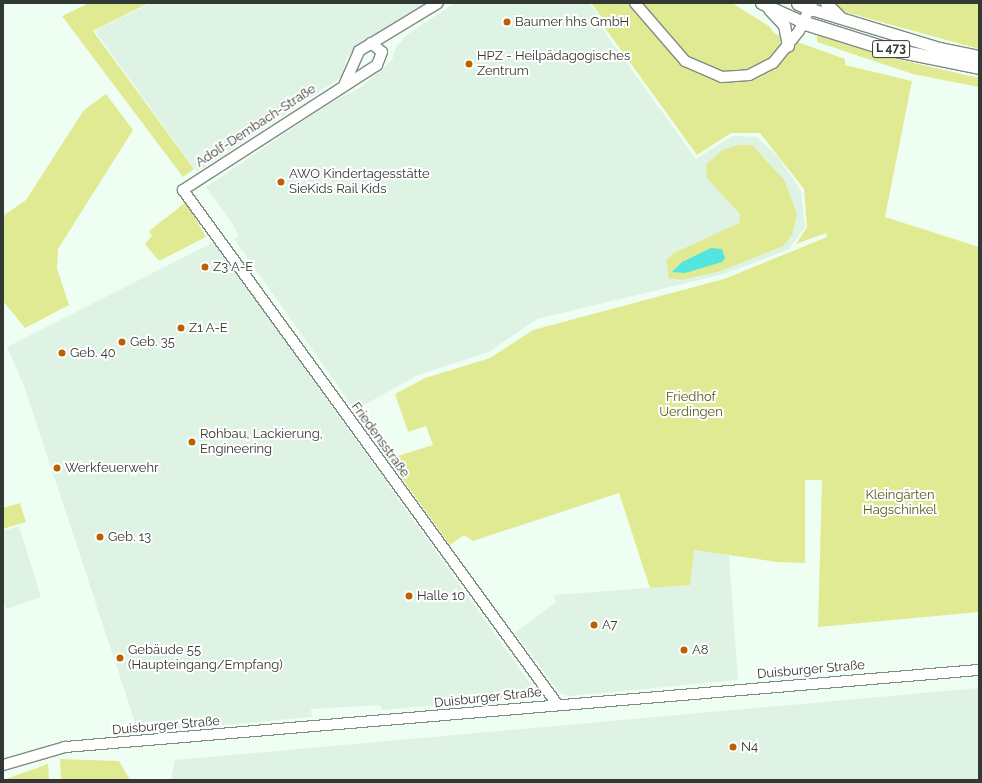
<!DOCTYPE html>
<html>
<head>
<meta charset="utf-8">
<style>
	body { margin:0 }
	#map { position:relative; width:982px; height:783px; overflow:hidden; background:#effef3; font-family:Raleway,sans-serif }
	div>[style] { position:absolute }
	.built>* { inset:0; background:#def3e3 }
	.green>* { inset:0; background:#e0ea92 }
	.water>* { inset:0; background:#53e5df }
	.roads { filter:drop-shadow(1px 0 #7f8c82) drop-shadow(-1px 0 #7f8c82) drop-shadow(0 1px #7f8c82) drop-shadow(0 -1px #7f8c82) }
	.secondary>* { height:10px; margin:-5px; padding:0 5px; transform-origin:5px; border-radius:5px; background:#fff }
	.primary>* { height:11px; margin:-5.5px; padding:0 5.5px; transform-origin:5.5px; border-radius:5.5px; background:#fff }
	.highway>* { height:13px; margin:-6.5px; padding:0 6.5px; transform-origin:6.5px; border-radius:6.5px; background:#fff }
	.dots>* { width:11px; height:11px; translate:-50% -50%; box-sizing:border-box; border:2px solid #fff; border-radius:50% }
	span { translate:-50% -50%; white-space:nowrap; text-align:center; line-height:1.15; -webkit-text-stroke:4px #fff; paint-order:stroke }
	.shield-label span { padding:1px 3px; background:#fff; border:1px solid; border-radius:3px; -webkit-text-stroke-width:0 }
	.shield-label { font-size:12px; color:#323833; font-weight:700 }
	.poi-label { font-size:13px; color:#323833 }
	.left { translate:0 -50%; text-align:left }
	.street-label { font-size:13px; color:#323833 }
	.park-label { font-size:13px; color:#565c14 }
	.frame { position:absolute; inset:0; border:4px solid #323833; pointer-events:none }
</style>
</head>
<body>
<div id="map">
	<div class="built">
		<div style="clip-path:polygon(152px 3px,427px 3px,359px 44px,346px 59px,343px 76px,197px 172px,95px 31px)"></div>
		<div style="clip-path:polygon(455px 3px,589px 3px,600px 17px,596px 20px,696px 159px,732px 136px,757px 137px,779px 158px,801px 191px,805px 227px,788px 250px,724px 274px,537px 319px,489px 352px,418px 375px,355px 410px,234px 239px,239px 236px,230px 220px,206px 187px,332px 102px,361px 87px,392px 60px,396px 47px,408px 34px)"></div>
		<div style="clip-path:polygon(214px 242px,532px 686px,527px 697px,383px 710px,379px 705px,311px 709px,312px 717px,143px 732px,137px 728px,24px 386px,7px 347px)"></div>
		<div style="clip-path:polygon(19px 526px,41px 597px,6px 609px,3px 600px,3px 531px)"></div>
		<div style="clip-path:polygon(694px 550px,729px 555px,738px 680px,569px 696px,560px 693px,515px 633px,556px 602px,554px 595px,689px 585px)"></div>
		<div style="clip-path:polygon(979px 688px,979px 780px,171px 780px,175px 760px)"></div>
	</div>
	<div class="green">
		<div style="clip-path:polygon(89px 3px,149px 3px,93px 31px,194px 169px,183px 177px,62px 16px)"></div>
		<div style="clip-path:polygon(591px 3px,732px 3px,769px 26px,775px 34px,845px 59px,845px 65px,912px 81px,885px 217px,979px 247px,979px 612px,818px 627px,822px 480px,805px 480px,805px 563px,777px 562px,694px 550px,690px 585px,650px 588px,619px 493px,473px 541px,464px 535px,450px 545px,388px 459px,433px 445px,426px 426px,408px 432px,395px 394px,425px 378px,490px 358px,533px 330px,724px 279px,827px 237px,826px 233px,796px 244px,807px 227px,804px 189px,760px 133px,731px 133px,697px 155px,600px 21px,603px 19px)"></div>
		<div style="clip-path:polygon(830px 3px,979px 3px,979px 49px,845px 12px)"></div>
		<div style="clip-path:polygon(821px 34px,870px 48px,879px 55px,979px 78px,979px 87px,913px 74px,817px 42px,817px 35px)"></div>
		<div style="clip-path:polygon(106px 94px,133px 130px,58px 249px,57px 268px,69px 305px,25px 328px,3px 301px,3px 216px,26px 200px,84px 110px)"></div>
		<div style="clip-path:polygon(738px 145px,752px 145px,784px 180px,797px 214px,792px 235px,783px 246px,721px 271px,681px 280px,669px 278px,666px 261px,674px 253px,739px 223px,740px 214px,707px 178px,706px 165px,722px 150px)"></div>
		<div style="clip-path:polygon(186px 202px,206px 237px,159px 261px,145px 244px,152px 236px,149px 231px)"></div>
		<div style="clip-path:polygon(20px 503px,26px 522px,3px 529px,3px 508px)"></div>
		<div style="clip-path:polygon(60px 759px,119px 761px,130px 780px,61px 780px)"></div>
		<div style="clip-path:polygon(48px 764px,49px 780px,3px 780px)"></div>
	</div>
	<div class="water">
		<div style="clip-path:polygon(711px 248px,722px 249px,725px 258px,722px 262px,685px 273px,672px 272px,682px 262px)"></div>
	</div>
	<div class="roads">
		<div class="secondary">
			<div style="left:635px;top:3px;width:77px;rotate:49.2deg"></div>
			<div style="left:685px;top:61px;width:40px;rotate:23.4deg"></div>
			<div style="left:722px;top:77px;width:27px;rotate:-4deg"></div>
			<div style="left:749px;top:75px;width:27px;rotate:-27deg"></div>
			<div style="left:773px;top:63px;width:41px;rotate:-50.9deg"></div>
			<div style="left:799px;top:31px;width:31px;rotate:-65deg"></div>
			<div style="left:371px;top:43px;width:14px;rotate:39deg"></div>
			<div style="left:382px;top:52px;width:14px;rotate:111deg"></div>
			<div style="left:377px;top:65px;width:231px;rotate:147.2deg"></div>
			<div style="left:183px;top:190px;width:636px;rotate:53.96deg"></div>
			<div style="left:345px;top:83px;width:35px;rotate:-66deg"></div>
			<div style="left:359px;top:51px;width:92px;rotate:-31.3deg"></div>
			<div style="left:3px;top:765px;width:65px;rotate:-16.2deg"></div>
			<div style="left:65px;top:747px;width:917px;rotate:-4.82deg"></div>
		</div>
		<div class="primary">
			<div style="left:761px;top:3px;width:48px;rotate:24.4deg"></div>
			<div style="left:826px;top:3px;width:18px;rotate:45deg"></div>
			<div style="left:769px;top:9px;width:22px;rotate:47deg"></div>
			<div style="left:784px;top:25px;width:21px;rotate:79deg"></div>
			<div style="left:811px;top:9px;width:134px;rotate:16.9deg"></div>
			<div style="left:939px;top:48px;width:41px;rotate:11.3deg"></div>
		</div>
		<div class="highway">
			<div style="left:798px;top:3px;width:14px;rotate:25deg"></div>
			<div style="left:805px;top:23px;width:84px;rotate:17.4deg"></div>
			<div style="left:885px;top:48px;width:96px;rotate:11.4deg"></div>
		</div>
	</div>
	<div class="dots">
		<div style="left:507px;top:22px;background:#bb6100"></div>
		<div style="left:469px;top:64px;background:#bb6100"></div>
		<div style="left:281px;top:182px;background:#bb6100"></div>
		<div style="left:205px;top:267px;background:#bb6100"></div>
		<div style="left:181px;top:328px;background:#bb6100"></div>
		<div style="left:122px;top:342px;background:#bb6100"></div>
		<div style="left:62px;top:353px;background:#bb6100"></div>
		<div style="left:192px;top:442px;background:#bb6100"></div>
		<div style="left:57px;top:468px;background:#bb6100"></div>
		<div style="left:100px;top:537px;background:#bb6100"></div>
		<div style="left:409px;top:596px;background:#bb6100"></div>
		<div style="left:594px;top:625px;background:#bb6100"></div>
		<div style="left:684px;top:650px;background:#bb6100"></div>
		<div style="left:120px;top:658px;background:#bb6100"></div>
		<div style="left:733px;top:747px;background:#bb6100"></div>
	</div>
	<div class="shield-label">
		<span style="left:891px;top:49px">L 473</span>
	</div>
	<div class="poi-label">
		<span class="left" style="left:515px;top:22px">Baumer hhs GmbH</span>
		<span class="left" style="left:477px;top:64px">HPZ - Heilpädagogisches<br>Zentrum</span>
		<span class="left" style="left:289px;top:182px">AWO Kindertagesstätte<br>SieKids Rail Kids</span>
		<span class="left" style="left:213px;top:267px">Z3 A-E</span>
		<span class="left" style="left:189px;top:328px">Z1 A-E</span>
		<span class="left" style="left:130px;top:342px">Geb. 35</span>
		<span class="left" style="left:70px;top:353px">Geb. 40</span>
		<span class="left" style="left:200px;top:442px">Rohbau, Lackierung,<br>Engineering</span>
		<span class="left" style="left:65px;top:468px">Werkfeuerwehr</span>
		<span class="left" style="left:108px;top:537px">Geb. 13</span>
		<span class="left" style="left:417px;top:596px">Halle 10</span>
		<span class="left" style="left:602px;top:625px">A7</span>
		<span class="left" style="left:692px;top:650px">A8</span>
		<span class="left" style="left:128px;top:658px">Gebäude 55<br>(Haupteingang/Empfang)</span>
		<span class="left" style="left:741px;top:747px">N4</span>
	</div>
	<div class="street-label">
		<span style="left:256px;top:126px;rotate:-33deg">Adolf-Dembach-Straße</span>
		<span style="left:380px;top:440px;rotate:54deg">Friedensstraße</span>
		<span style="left:811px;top:670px;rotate:-5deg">Duisburger Straße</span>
		<span style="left:488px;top:698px;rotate:-6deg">Duisburger Straße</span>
		<span style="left:166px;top:726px;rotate:-5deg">Duisburger Straße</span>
	</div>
	<div class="park-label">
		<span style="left:691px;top:405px">Friedhof<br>Uerdingen</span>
		<span style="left:900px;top:503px">Kleingärten<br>Hagschinkel</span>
	</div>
	<div class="frame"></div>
</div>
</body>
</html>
